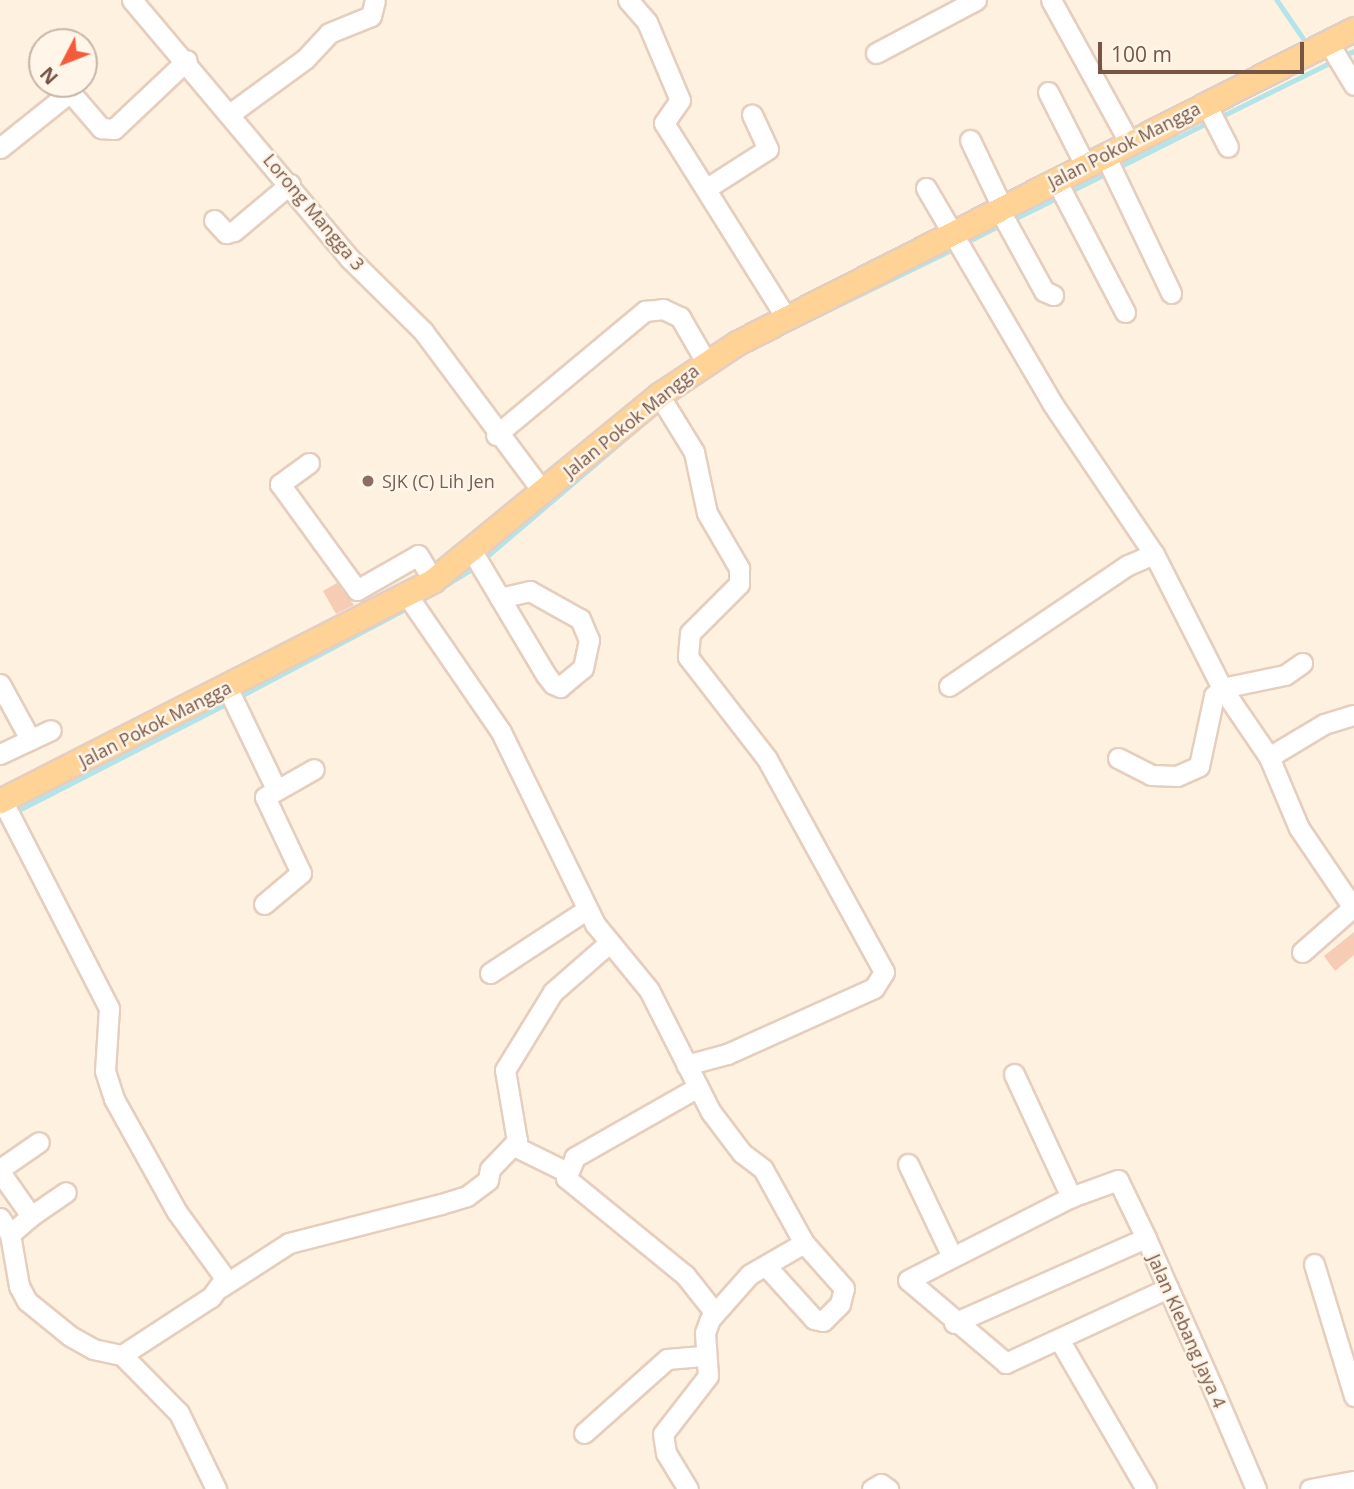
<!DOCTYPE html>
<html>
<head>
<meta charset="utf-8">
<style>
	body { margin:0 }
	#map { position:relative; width:1354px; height:1489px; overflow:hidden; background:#fef1e0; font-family:"Open Sans",sans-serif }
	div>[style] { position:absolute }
	.stream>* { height:4.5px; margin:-2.25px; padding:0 2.25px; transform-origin:2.25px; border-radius:2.25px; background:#b3e4e9 }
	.building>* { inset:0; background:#f6ccb5 }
	.roads { filter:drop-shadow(2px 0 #e5cebe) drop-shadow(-2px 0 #e5cebe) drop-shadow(0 2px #e5cebe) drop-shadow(0 -2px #e5cebe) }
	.minor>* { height:19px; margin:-9.5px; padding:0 9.5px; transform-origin:9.5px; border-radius:9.5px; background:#fff }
	.major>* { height:23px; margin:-11.5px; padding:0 11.5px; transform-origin:11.5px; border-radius:11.5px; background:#ffd396 }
	.dots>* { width:19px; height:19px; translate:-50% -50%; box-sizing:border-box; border:4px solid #fff5e8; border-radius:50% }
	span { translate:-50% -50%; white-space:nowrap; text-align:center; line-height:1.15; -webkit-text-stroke:5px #fff5e8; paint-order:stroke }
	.street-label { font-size:18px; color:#775545 }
	.education-label { font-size:18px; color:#785e54 }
	.left { translate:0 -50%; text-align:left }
	.north { position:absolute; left:28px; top:28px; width:70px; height:70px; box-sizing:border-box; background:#fff5e8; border:2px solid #c9b5a7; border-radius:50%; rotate:228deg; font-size:19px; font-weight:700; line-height:28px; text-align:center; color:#775545 }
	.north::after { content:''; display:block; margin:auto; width:24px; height:32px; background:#f45b3a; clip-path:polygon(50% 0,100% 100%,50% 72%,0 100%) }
	.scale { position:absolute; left:1098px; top:42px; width:206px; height:32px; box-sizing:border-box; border:4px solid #775545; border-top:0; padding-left:9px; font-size:21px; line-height:24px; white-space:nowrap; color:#775545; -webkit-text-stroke:5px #fff5e8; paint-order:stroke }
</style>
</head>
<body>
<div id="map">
	<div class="stream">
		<div style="left:1277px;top:0;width:46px;rotate:55.6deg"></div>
		<div style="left:1343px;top:56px;width:12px;rotate:-24deg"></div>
		<div style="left:1220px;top:117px;width:125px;rotate:-26.2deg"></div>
		<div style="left:1117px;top:168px;width:103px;rotate:-26.6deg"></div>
		<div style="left:1067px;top:193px;width:47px;rotate:-26.6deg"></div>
		<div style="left:1010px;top:221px;width:55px;rotate:-26.1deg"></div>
		<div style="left:963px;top:244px;width:44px;rotate:-27.1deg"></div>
		<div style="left:781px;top:333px;width:194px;rotate:-26deg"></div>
		<div style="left:484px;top:559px;width:233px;rotate:-40.5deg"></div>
		<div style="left:417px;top:603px;width:68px;rotate:-31.8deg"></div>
		<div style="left:237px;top:698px;width:195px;rotate:-27.9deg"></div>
		<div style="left:13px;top:813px;width:244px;rotate:-27.1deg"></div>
	</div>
	<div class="building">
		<div style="clip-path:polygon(337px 583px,354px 605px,336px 614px,323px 591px)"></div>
		<div style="clip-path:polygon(1354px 932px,1354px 955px,1335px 971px,1324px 956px)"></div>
	</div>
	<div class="roads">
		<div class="minor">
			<div style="left:132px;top:0;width:339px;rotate:49.9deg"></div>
			<div style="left:350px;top:259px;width:103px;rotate:44.6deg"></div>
			<div style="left:423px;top:331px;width:201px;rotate:53.3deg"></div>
			<div style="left:628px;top:0;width:29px;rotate:49deg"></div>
			<div style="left:647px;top:22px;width:85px;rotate:67.1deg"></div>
			<div style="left:680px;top:100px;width:28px;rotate:125deg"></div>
			<div style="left:664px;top:123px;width:228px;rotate:57.9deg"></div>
			<div style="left:1051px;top:0;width:162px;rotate:61.2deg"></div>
			<div style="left:1328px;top:42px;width:50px;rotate:58.8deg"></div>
			<div style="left:876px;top:53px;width:113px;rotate:-27.9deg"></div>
			<div style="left:1048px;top:92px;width:82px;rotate:63.1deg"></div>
			<div style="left:1206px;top:104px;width:48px;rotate:62.9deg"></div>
			<div style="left:231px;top:113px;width:92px;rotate:-36.1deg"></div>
			<div style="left:305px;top:59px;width:35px;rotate:-47deg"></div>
			<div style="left:329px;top:33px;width:45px;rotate:-22deg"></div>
			<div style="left:371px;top:16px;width:16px;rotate:-76deg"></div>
			<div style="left:970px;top:140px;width:74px;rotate:64.5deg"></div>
			<div style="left:0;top:148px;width:90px;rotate:-38.7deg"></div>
			<div style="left:70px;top:92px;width:48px;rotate:49.3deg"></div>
			<div style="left:101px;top:128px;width:13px;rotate:4deg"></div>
			<div style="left:114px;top:129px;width:100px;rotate:-43.4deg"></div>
			<div style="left:1105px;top:155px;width:153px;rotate:64.4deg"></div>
			<div style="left:1056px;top:180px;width:149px;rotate:62.4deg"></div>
			<div style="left:707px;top:188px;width:72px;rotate:-32.6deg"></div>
			<div style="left:768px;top:149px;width:38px;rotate:-115deg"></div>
			<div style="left:926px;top:188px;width:249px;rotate:59.6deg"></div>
			<div style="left:1052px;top:403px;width:182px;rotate:56deg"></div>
			<div style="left:1154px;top:554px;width:150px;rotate:63.1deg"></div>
			<div style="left:1222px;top:688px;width:83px;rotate:55.7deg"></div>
			<div style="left:1269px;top:757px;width:77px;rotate:67.1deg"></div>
			<div style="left:1299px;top:828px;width:98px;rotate:55.8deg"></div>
			<div style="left:999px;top:209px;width:94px;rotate:61.2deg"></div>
			<div style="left:1044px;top:291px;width:10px;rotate:24deg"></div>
			<div style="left:214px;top:220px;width:18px;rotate:47deg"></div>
			<div style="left:226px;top:233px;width:8px;rotate:-14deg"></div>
			<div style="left:234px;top:231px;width:73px;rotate:-40deg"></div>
			<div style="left:659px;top:395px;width:67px;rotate:58.4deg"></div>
			<div style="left:694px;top:452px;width:62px;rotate:78deg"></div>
			<div style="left:707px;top:513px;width:64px;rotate:59.8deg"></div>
			<div style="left:739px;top:568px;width:16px;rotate:90deg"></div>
			<div style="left:739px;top:584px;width:69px;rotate:135deg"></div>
			<div style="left:690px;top:633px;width:24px;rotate:95deg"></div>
			<div style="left:688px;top:657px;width:129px;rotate:52.2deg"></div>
			<div style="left:767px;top:759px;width:243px;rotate:61.2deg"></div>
			<div style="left:884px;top:972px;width:19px;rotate:122deg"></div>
			<div style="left:874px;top:988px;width:161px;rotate:155.8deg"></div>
			<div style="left:727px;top:1054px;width:42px;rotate:165deg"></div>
			<div style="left:496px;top:435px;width:194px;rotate:-39.8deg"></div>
			<div style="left:645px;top:311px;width:18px;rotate:-6deg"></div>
			<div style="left:663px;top:309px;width:19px;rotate:25deg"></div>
			<div style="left:680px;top:317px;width:52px;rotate:60deg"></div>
			<div style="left:309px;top:463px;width:36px;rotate:144deg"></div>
			<div style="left:280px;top:484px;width:131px;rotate:54deg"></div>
			<div style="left:357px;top:590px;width:70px;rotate:-29.8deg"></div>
			<div style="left:418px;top:555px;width:29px;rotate:59deg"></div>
			<div style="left:472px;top:551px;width:144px;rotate:59.2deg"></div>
			<div style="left:546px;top:675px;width:11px;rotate:52deg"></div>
			<div style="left:553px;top:684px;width:8px;rotate:23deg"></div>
			<div style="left:560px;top:687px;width:30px;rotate:-40deg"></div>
			<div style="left:583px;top:668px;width:29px;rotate:-78deg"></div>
			<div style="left:589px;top:640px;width:23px;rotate:-113deg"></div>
			<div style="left:580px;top:619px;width:57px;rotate:-150.8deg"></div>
			<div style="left:530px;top:591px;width:31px;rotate:167deg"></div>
			<div style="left:407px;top:595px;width:166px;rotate:55.5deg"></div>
			<div style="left:501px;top:732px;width:214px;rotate:63.9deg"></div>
			<div style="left:595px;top:924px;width:85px;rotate:50.7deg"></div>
			<div style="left:649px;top:990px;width:137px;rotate:63.1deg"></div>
			<div style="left:711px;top:1112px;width:51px;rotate:52.9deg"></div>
			<div style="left:742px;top:1153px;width:26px;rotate:37deg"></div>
			<div style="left:763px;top:1169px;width:85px;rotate:61deg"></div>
			<div style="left:804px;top:1243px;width:62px;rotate:150.1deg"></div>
			<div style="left:750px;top:1274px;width:60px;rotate:131.6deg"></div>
			<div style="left:710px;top:1319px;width:15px;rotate:110deg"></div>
			<div style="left:705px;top:1333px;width:43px;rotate:86deg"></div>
			<div style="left:708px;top:1376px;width:73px;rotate:127.8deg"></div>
			<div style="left:663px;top:1434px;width:19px;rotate:81deg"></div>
			<div style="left:666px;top:1453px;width:42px;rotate:58.6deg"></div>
			<div style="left:0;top:684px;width:63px;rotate:61.4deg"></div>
			<div style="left:949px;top:686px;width:216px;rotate:-34.1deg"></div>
			<div style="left:1128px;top:565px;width:28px;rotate:-23deg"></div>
			<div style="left:227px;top:687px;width:113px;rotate:64.3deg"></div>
			<div style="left:0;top:754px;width:56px;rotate:-25.2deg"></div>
			<div style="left:1269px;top:757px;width:64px;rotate:-31deg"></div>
			<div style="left:1324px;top:724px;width:31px;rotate:-17deg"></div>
			<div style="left:1118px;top:758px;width:37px;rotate:27deg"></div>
			<div style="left:1151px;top:775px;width:26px;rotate:2deg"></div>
			<div style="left:1177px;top:776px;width:24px;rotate:-24deg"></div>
			<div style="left:1199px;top:766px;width:72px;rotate:-77.9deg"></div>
			<div style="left:1214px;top:696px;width:11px;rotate:-45deg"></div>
			<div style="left:1222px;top:688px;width:64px;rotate:-11.7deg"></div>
			<div style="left:1285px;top:675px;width:21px;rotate:-35deg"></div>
			<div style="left:2px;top:800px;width:234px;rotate:62.8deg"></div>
			<div style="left:109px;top:1008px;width:63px;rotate:93.6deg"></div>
			<div style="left:105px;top:1071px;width:29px;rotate:72deg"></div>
			<div style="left:114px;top:1099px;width:129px;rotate:60.9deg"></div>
			<div style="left:177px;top:1212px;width:82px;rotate:54deg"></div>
			<div style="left:225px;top:1278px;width:24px;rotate:126deg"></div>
			<div style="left:211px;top:1297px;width:106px;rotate:146.9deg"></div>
			<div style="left:264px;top:904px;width:48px;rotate:-40deg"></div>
			<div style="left:301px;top:873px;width:84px;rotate:-115.3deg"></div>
			<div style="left:265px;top:797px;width:56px;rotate:-29.7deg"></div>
			<div style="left:1302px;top:952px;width:68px;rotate:-41.4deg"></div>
			<div style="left:490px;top:973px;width:115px;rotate:-33.3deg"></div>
			<div style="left:1014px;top:1074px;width:136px;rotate:65.1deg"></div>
			<div style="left:698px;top:1087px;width:142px;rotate:150.4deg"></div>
			<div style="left:575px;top:1157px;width:23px;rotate:113deg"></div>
			<div style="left:566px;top:1178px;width:154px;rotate:39.2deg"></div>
			<div style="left:685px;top:1275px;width:48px;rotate:51.7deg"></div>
			<div style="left:514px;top:1146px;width:59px;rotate:26.1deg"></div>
			<div style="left:908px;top:1164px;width:100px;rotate:64.5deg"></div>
			<div style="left:0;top:1169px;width:47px;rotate:-34.7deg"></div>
			<div style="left:0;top:1172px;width:54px;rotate:54.8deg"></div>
			<div style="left:31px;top:1216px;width:28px;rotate:139deg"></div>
			<div style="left:31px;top:1216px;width:42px;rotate:-34.4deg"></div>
			<div style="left:0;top:1218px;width:19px;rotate:58deg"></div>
			<div style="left:10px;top:1234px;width:53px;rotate:80.2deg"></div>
			<div style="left:19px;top:1286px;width:17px;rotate:62deg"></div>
			<div style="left:27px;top:1301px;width:55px;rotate:39.1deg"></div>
			<div style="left:70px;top:1336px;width:26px;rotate:29deg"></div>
			<div style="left:93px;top:1349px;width:30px;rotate:12deg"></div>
			<div style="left:122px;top:1355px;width:81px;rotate:45.5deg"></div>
			<div style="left:179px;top:1413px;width:85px;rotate:64deg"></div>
			<div style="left:1314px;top:1264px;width:138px;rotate:73.1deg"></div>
			<div style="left:766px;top:1266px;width:72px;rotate:47.8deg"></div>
			<div style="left:814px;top:1319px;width:9px;rotate:13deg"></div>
			<div style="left:823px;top:1321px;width:24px;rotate:-45deg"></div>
			<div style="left:840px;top:1304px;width:16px;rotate:-76deg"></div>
			<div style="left:844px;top:1288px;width:60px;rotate:-131.6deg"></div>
			<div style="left:221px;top:1287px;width:81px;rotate:-32.9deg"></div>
			<div style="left:289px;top:1243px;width:157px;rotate:-14.4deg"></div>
			<div style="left:441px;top:1204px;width:27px;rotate:-17deg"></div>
			<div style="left:467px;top:1196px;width:26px;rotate:-37deg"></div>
			<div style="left:488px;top:1180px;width:11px;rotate:-80deg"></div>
			<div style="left:490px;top:1169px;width:39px;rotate:-46deg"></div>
			<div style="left:517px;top:1141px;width:72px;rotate:-99.6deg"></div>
			<div style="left:505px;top:1070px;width:92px;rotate:-58.4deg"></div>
			<div style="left:553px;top:992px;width:74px;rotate:-41.2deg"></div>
			<div style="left:1168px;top:1288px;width:179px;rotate:155.2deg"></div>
			<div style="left:1006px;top:1363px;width:128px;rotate:-139.7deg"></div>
			<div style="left:908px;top:1280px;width:183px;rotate:-27deg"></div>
			<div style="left:1071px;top:1197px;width:50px;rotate:-19.9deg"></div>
			<div style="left:1118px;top:1180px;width:64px;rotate:64.2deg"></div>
			<div style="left:1146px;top:1238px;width:55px;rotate:66.3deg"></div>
			<div style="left:1168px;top:1288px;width:113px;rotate:65.9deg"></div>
			<div style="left:1214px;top:1391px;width:107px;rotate:66.8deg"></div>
			<div style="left:954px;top:1323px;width:210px;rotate:-23.9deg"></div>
			<div style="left:1060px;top:1341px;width:171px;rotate:59.8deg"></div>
			<div style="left:584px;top:1433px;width:111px;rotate:-41.7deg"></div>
			<div style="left:667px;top:1359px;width:38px;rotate:-5deg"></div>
			<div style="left:872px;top:1489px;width:10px;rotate:-29deg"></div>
			<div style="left:881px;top:1484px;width:9px;rotate:36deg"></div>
			<div style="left:1310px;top:1489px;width:45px;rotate:-10.3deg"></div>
		</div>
		<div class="major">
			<div style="left:0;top:801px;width:486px;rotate:-27deg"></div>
			<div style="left:433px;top:580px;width:292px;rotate:-39.3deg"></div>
			<div style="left:659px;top:395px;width:94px;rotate:-33.7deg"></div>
			<div style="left:737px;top:343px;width:692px;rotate:-26.97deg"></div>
		</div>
	</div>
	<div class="dots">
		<div style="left:368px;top:481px;background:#8d6e63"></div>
	</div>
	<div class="street-label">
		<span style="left:1124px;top:145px;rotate:-27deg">Jalan Pokok Mangga</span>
		<span style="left:314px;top:212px;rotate:50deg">Lorong Mangga 3</span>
		<span style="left:631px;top:421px;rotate:-39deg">Jalan Pokok Mangga</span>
		<span style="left:155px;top:724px;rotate:-27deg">Jalan Pokok Mangga</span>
		<span style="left:1187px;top:1331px;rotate:66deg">Jalan Klebang Jaya 4</span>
	</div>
	<div class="education-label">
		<span class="left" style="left:382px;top:481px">SJK (C) Lih Jen</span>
	</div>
	<div class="north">N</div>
	<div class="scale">100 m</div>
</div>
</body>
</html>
